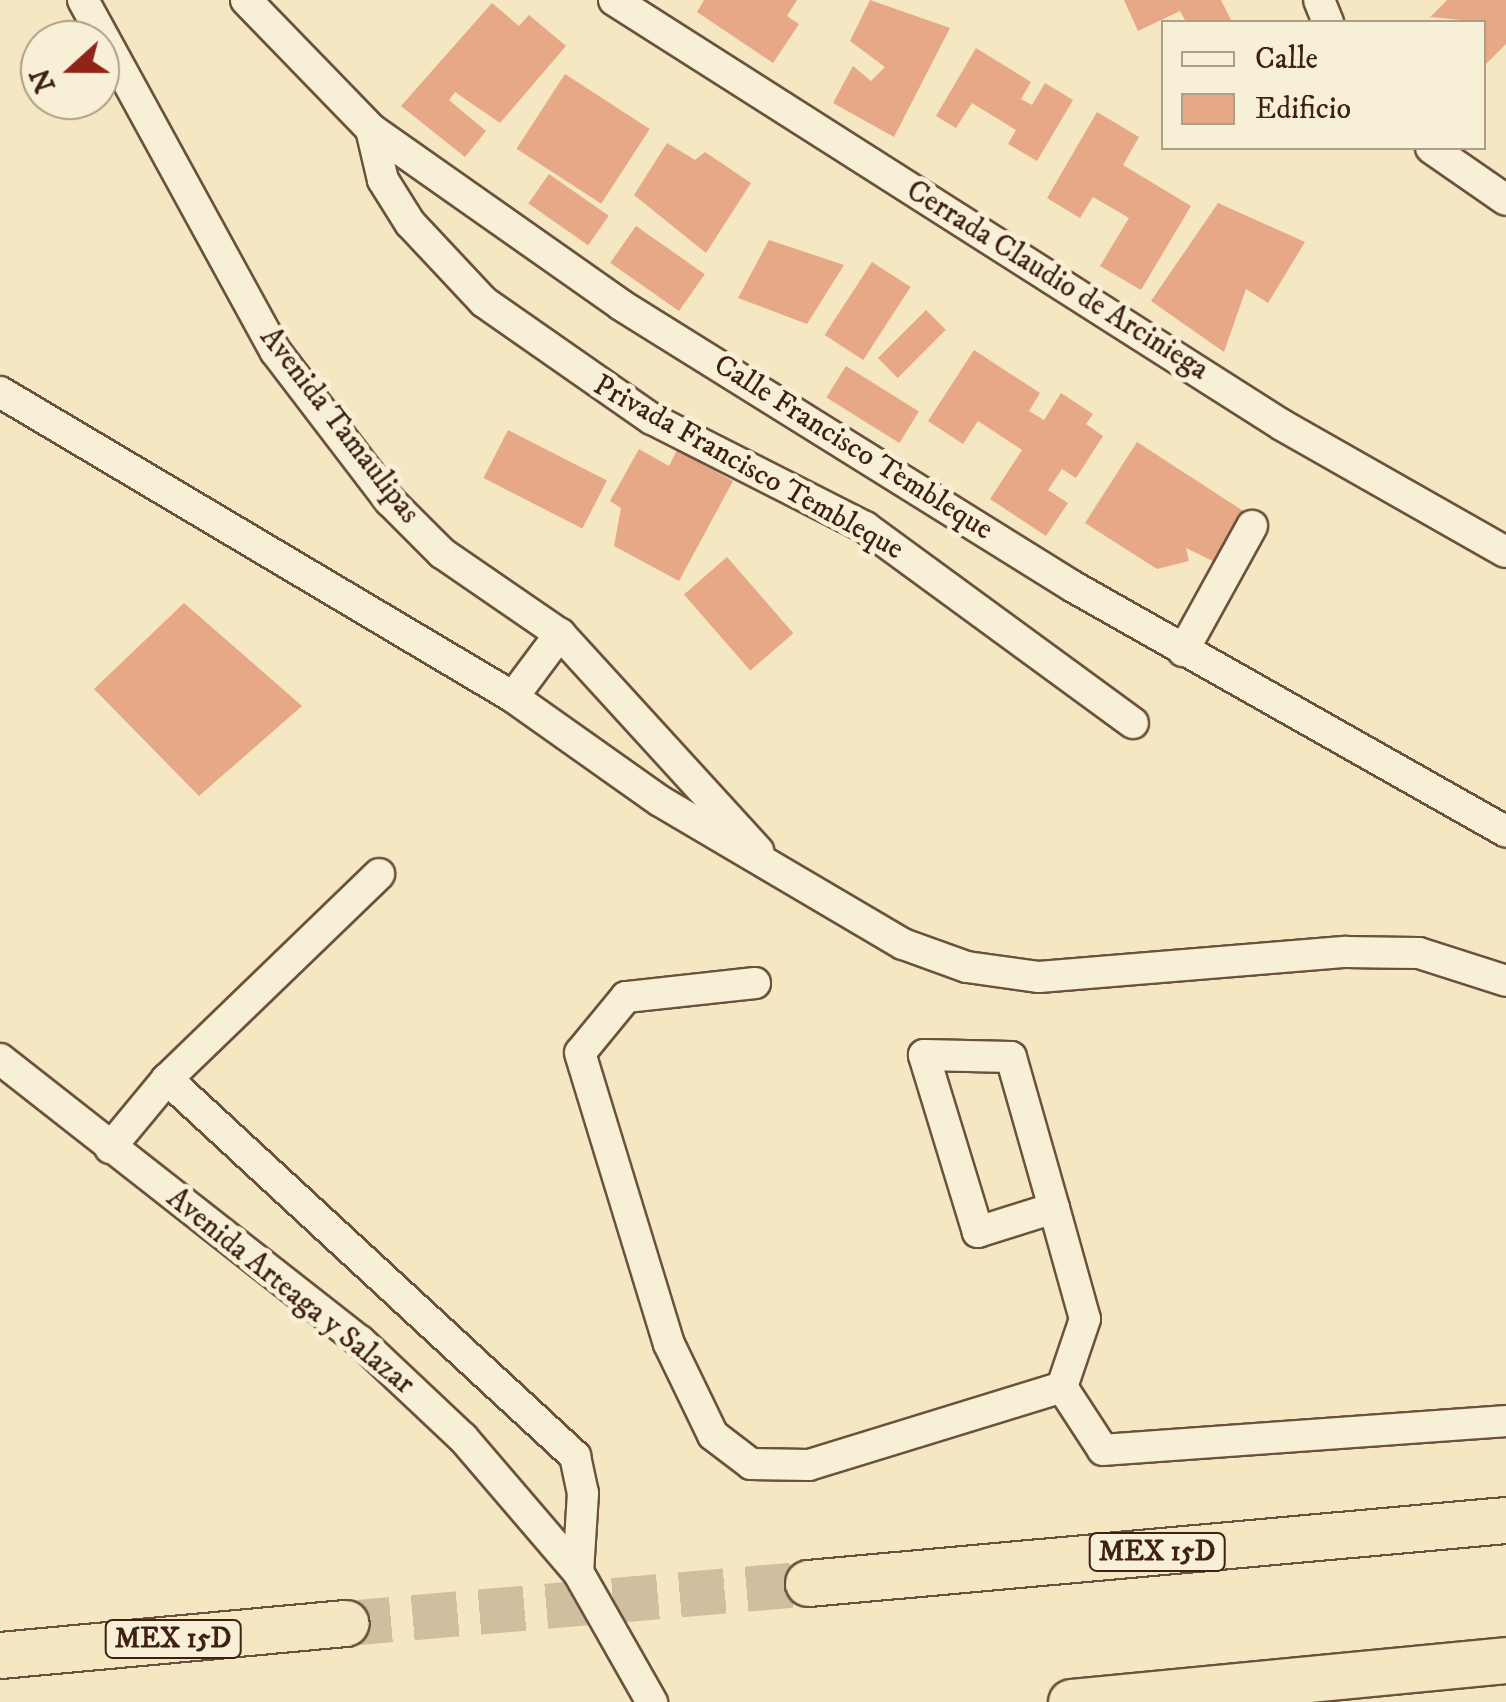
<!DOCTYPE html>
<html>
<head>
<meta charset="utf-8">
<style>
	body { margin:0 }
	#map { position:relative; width:1506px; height:1702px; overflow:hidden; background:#f4e7c1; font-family:"IM FELL DW Pica",serif }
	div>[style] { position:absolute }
	.building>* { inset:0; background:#e6a887; transform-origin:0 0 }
	.highway-tunnel>* { height:45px; margin-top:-22.5px; transform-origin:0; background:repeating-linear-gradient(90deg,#d0bf9e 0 45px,transparent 0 67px) }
	.roads { filter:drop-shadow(2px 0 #6c523e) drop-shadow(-2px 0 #6c523e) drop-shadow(0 2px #6c523e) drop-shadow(0 -2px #6c523e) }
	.minor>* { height:30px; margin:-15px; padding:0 15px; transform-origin:15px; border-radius:15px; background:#f8efd7 }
	.highway>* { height:45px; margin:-22.5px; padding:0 22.5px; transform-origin:22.5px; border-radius:22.5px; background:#f4e7c1 }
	span { translate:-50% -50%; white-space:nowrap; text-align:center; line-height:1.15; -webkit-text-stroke:10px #f8efd7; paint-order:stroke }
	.shield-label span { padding:2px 8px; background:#f8efd7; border:2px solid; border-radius:8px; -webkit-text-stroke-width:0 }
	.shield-label { font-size:28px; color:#3e2113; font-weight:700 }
	.street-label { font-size:30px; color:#3e2113 }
	.legend { position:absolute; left:1161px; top:20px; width:325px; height:130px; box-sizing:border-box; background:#f8efd7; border:2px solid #ae9d89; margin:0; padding:12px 18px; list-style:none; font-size:30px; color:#3e2113 }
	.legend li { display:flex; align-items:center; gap:20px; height:50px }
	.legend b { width:50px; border:2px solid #ae9d89 }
	.north { position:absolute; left:20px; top:20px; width:100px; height:100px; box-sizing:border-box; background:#f8efd7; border:2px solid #ae9d89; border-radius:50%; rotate:249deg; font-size:28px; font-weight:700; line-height:40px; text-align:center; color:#3e2113 }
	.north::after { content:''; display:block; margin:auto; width:35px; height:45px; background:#8f2418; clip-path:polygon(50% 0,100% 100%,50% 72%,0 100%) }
</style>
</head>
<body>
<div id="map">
	<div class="building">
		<div style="clip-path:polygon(704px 0,797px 0,787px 16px,799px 24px,773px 63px,697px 12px)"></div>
		<div style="clip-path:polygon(870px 0,950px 28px,894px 137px,833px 103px,853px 66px,871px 81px,885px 67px,850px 41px)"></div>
		<div style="clip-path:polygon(1124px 0,1221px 0,1232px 22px,1186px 22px,1180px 11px,1138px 31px)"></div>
		<div style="clip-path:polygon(1447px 0,1506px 0,1506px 44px,1484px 66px,1484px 22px,1430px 17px)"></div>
		<div style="clip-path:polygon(492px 3px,519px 26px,529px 15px,566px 46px,500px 123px,455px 92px,449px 100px,486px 131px,465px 157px,401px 106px)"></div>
		<div style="clip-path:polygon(976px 48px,1031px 82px,1021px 99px,1032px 105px,1045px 83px,1073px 100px,1037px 161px,1008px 144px,1016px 130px,972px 103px,956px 128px,936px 116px)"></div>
		<div style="left:565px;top:74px;width:101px;height:89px;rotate:33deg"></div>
		<div style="clip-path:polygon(1097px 112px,1139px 137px,1123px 165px,1191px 206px,1141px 290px,1100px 266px,1129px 218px,1093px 197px,1080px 218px,1047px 198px)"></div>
		<div style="clip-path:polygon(667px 143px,695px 160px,705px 152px,751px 183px,706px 253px,634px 195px)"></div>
		<div style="left:549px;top:174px;width:73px;height:36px;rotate:35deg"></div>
		<div style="clip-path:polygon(1218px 203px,1305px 242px,1268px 303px,1246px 289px,1224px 352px,1151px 301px)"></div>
		<div style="left:636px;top:226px;width:84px;height:45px;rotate:35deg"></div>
		<div style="clip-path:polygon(769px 240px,844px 265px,807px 324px,738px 298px)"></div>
		<div style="left:872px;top:262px;width:46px;height:87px;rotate:33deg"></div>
		<div style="left:926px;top:310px;width:28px;height:68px;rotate:45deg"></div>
		<div style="clip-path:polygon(974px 350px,1040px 393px,1029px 411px,1044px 420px,1061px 393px,1093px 414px,1086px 424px,1103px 436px,1076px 478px,1062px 469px,1048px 490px,1068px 503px,1046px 536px,990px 499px,1022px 450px,978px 421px,963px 444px,928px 421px)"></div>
		<div style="left:846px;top:366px;width:86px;height:37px;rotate:32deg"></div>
		<div style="left:508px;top:430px;width:111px;height:54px;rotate:27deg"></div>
		<div style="clip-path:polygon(1137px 442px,1254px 518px,1223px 566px,1186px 548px,1189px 561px,1157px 569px,1085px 523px)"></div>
		<div style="clip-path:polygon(639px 449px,669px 466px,677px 450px,733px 481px,679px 581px,614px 546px,621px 508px,610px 501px)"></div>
		<div style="left:727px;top:557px;width:101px;height:57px;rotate:49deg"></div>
		<div style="clip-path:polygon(184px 603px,302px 706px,199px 796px,94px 689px)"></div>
	</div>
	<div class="highway-tunnel">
		<div style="left:346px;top:1623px;width:464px;rotate:-4.9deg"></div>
	</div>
	<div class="roads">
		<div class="minor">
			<div style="left:83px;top:0;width:401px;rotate:61.3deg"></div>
			<div style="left:276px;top:352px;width:188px;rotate:52.6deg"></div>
			<div style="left:390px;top:501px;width:74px;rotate:45deg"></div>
			<div style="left:442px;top:553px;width:143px;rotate:34.5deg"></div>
			<div style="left:560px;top:634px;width:294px;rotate:47.6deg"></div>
			<div style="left:246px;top:0;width:180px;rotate:45.9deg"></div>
			<div style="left:371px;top:129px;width:306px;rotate:35.1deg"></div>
			<div style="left:621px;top:305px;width:531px;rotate:31.93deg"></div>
			<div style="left:1072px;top:586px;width:499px;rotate:29.5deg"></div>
			<div style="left:614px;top:0;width:792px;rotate:32.47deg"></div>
			<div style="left:1282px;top:425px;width:257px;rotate:29.6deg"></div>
			<div style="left:1319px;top:0;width:24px;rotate:68deg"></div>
			<div style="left:371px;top:129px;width:52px;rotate:76.8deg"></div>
			<div style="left:383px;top:180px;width:51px;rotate:57.9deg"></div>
			<div style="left:410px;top:223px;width:108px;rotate:46.9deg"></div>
			<div style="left:484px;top:302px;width:205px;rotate:34.9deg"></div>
			<div style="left:652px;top:419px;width:239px;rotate:26.9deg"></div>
			<div style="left:865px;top:527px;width:332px;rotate:36.2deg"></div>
			<div style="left:1431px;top:148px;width:91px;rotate:34.7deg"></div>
			<div style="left:0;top:392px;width:597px;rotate:30.73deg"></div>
			<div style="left:513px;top:697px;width:180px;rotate:35.3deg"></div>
			<div style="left:660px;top:801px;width:282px;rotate:30.5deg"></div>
			<div style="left:903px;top:944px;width:68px;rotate:19.8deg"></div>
			<div style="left:967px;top:967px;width:73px;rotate:7.9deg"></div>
			<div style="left:1039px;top:977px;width:308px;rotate:-4.7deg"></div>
			<div style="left:1346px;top:952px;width:73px;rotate:0.8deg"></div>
			<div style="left:1419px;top:953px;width:91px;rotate:17.8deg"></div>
			<div style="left:1183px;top:651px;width:143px;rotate:-61.1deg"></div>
			<div style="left:513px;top:697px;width:79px;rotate:-53.3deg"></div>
			<div style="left:755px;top:983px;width:130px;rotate:173.8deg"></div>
			<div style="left:626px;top:997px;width:72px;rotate:129.4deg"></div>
			<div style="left:580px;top:1053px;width:304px;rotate:73deg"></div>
			<div style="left:669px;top:1344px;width:101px;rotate:64.2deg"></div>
			<div style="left:713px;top:1435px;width:48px;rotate:37.3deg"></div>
			<div style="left:751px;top:1464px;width:58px;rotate:1deg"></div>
			<div style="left:809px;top:1465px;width:265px;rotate:-17.1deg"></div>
			<div style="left:0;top:1059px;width:457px;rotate:38.1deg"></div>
			<div style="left:360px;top:1341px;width:141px;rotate:43.3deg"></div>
			<div style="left:463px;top:1438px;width:177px;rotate:49.4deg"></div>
			<div style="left:578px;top:1572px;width:150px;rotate:60.4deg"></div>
			<div style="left:167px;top:1079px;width:295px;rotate:-44deg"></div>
			<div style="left:110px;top:1148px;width:89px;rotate:-50.4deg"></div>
			<div style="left:167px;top:1079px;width:556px;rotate:42.74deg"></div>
			<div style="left:575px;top:1456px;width:38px;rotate:78deg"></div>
			<div style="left:583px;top:1493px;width:79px;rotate:93.6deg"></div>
			<div style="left:1054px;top:1208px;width:80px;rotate:162.5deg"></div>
			<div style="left:978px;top:1232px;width:185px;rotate:-107deg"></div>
			<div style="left:924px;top:1055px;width:87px;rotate:1.3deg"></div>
			<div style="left:1011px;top:1057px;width:157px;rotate:74.1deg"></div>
			<div style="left:1054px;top:1208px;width:115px;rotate:74.4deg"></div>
			<div style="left:1085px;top:1319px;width:72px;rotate:108.7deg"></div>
			<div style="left:1062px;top:1387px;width:75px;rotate:56.9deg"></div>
			<div style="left:1103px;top:1450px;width:404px;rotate:-4.1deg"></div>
		</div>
		<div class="highway">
			<div style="left:808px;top:1583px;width:701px;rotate:-5.16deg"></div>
			<div style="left:0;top:1655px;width:347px;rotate:-5.3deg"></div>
			<div style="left:1071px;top:1702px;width:437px;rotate:-5.5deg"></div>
		</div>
	</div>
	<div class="shield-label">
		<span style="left:1157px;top:1552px">MEX 15D</span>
		<span style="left:173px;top:1639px">MEX 15D</span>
	</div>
	<div class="street-label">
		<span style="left:1057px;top:281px;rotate:32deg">Cerrada Claudio de Arciniega</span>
		<span style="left:339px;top:426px;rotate:52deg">Avenida Tamaulipas</span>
		<span style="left:853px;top:448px;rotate:32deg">Calle Francisco Tembleque</span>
		<span style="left:748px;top:468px;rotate:29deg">Privada Francisco Tembleque</span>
		<span style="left:290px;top:1292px;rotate:39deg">Avenida Arteaga y Salazar</span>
	</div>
	<ul class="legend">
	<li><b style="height:12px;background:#f8efd7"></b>Calle</li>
	<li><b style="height:28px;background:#e6a887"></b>Edificio</li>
	</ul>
	<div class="north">N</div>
</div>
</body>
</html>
